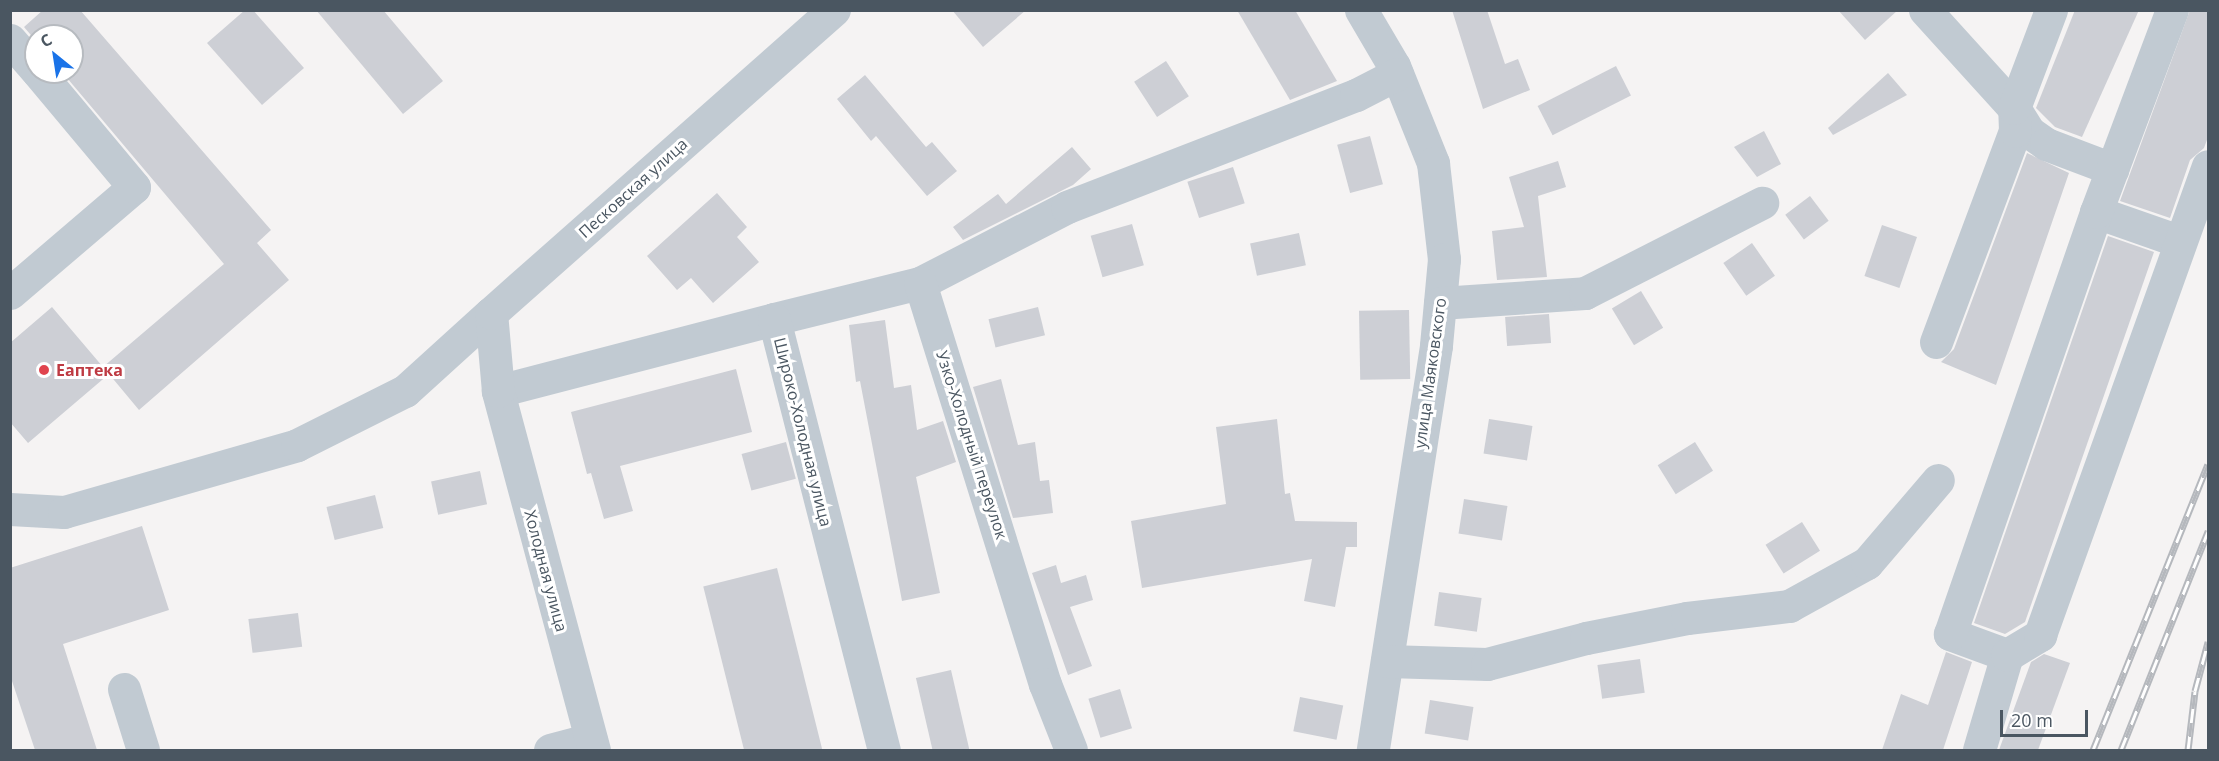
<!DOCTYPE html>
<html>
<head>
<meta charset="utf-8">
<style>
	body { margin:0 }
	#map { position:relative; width:2219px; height:761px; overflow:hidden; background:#f5f3f3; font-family:"Open Sans",sans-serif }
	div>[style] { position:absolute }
	.building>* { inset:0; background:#cdcfd5; transform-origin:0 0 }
	.minor>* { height:33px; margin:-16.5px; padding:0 16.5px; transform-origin:16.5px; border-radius:16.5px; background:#c1cad2 }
	.rail>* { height:7px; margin-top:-3.5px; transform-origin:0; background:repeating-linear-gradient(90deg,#fff 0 14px,#b5b8bd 0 28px); box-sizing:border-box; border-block:2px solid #b5b8bd }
	.dots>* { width:16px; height:16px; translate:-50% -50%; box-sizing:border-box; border:3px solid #fff; border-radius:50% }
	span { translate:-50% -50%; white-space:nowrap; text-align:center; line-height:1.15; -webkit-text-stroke:6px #fff; paint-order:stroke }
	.street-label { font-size:16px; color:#4a5661 }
	.health-label { font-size:16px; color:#be3a42; font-weight:700 }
	.left { translate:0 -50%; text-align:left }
	.frame { position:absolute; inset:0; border:12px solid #4a5661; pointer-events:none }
	.north { position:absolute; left:24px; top:24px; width:60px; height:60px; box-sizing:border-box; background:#fff; border:2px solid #b7bbc0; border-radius:50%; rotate:330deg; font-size:16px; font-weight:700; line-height:24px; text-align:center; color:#4a5661 }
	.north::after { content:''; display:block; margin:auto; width:21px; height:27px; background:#1a73e8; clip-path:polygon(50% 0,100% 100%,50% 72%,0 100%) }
	.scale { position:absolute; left:2000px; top:710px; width:88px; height:27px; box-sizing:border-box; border:3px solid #4a5661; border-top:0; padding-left:8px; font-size:18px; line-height:21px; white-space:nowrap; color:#4a5661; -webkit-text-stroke:4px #fff; paint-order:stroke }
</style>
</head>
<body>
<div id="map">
	<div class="building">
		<div style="clip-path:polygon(43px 10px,80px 10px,271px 230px,257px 243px,289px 280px,139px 410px,109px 374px,28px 443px,10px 422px,10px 343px,52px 307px,103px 367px,224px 264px,62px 72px,72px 72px,72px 36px,36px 36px,36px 41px,24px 27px)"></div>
		<div style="clip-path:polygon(245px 10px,253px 10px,304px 68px,262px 105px,207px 43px)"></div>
		<div style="clip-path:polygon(316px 10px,383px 10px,443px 81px,403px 114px)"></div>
		<div style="clip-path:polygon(952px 10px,1026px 10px,983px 47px)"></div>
		<div style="clip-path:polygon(1237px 10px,1295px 10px,1337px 81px,1290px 100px)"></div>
		<div style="clip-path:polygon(1452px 10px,1487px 10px,1505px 64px,1518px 59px,1530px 90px,1483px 109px)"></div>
		<div style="clip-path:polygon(1838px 10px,1898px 10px,1865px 40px)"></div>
		<div style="clip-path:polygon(2075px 10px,2139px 10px,2082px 137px,2055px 127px,2036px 108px)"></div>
		<div style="clip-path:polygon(2190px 10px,2208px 10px,2208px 137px,2204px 148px,2190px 160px,2170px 218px,2120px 201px)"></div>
		<div style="left:1166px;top:61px;width:42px;height:38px;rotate:57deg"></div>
		<div style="left:1616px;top:66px;width:33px;height:88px;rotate:63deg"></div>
		<div style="clip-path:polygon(1888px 73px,1907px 95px,1833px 135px,1828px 128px)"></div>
		<div style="clip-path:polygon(865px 75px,926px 147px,932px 142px,957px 171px,927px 196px,876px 136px,871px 141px,837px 99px)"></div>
		<div style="clip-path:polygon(1764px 131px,1781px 164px,1757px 177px,1734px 147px)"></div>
		<div style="left:1370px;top:136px;width:50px;height:34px;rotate:75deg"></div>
		<div style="clip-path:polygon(1072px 147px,1091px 169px,1073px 185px,963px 240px,953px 227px,998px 194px,1006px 204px)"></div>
		<div style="clip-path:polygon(2027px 153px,2069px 173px,1996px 385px,1941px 362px,1954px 349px)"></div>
		<div style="clip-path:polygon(1558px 161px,1566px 187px,1538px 196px,1547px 277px,1497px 280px,1492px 231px,1524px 227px,1509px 177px)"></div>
		<div style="left:1233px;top:167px;width:38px;height:48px;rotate:72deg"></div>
		<div style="clip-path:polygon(717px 193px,747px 227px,737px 237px,759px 262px,713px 303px,691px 278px,677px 290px,647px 256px)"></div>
		<div style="left:1810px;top:196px;width:31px;height:31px;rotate:53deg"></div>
		<div style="left:1132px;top:224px;width:43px;height:43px;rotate:74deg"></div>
		<div style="left:1882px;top:225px;width:37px;height:54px;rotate:19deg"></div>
		<div style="left:1299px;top:233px;width:33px;height:50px;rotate:78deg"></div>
		<div style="clip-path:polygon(2108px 236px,2154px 252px,2025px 622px,2005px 634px,1974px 623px)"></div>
		<div style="left:1752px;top:243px;width:40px;height:35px;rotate:55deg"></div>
		<div style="left:1641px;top:291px;width:43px;height:34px;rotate:59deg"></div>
		<div style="left:1038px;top:307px;width:29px;height:51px;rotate:76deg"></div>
		<div style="left:1409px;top:310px;width:69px;height:50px;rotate:89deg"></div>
		<div style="left:1549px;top:314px;width:29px;height:44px;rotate:86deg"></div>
		<div style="clip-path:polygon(885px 320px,894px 388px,911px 385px,917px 430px,943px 421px,956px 462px,916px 477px,940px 593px,902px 601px,860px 381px,856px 382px,849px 325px)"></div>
		<div style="clip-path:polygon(736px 369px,752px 432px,620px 466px,633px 511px,604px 519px,591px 473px,587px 474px,571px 412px)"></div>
		<div style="clip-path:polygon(1001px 379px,1018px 445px,1035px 442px,1040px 481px,1049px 480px,1053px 513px,1013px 518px,973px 387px)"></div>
		<div style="clip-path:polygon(1277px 419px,1285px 494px,1290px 493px,1295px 521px,1357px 522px,1357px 547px,1346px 547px,1335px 607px,1304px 601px,1312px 559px,1142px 588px,1131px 521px,1226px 504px,1216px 427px)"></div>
		<div style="left:1489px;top:419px;width:44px;height:35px;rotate:9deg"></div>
		<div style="left:786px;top:442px;width:38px;height:46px;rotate:75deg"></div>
		<div style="left:1695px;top:442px;width:34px;height:44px;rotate:58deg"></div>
		<div style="left:480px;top:471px;width:34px;height:50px;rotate:78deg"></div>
		<div style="left:375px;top:495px;width:34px;height:50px;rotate:76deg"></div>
		<div style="left:1464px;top:499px;width:44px;height:35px;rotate:9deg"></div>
		<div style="left:1802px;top:522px;width:34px;height:43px;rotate:58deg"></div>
		<div style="clip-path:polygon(142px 526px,169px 610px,63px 644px,97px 750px,35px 750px,10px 675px,10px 568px)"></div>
		<div style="clip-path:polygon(1056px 565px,1061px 583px,1086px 575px,1093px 600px,1070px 607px,1092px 666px,1068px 675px,1032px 573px)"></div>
		<div style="left:777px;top:568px;width:188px;height:76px;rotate:76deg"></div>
		<div style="left:1439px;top:592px;width:43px;height:34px;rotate:8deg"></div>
		<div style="left:298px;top:613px;width:34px;height:50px;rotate:83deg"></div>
		<div style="clip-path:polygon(1946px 652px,1972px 662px,1943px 750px,1882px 750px,1901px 694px,1928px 705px)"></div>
		<div style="clip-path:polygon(2044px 654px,2070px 663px,2038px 750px,1999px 750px,2031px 662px)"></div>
		<div style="left:1640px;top:659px;width:34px;height:43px;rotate:82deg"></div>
		<div style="left:951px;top:670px;width:82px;height:36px;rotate:77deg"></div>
		<div style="left:1120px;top:689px;width:41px;height:33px;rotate:73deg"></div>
		<div style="left:1300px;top:697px;width:44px;height:35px;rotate:11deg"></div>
		<div style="left:1430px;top:700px;width:44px;height:34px;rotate:9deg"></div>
	</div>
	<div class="minor">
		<div style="left:1361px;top:10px;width:65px;rotate:59.5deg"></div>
		<div style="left:1394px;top:66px;width:105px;rotate:68.1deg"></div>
		<div style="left:1433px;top:163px;width:97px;rotate:83.5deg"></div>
		<div style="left:1444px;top:259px;width:87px;rotate:95.3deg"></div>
		<div style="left:1436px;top:346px;width:409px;rotate:98.9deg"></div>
		<div style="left:1925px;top:10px;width:132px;rotate:47.8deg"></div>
		<div style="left:2014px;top:108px;width:28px;rotate:58deg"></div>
		<div style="left:2029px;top:132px;width:21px;rotate:35deg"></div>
		<div style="left:2046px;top:144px;width:71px;rotate:20.7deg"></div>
		<div style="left:10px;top:40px;width:40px;rotate:49deg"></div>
		<div style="left:2096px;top:212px;width:88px;rotate:19.3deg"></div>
		<div style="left:920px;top:283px;width:165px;rotate:-27.3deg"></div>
		<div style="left:1067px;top:207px;width:310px;rotate:-21.2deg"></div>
		<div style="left:1356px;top:95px;width:46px;rotate:-27.1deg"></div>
		<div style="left:10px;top:293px;width:163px;rotate:-40.5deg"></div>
		<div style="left:134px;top:187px;width:150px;rotate:-129.9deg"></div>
		<div style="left:1440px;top:303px;width:145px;rotate:-3.9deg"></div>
		<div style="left:1585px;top:293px;width:199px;rotate:-27deg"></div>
		<div style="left:774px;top:319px;width:150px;rotate:-13.9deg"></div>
		<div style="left:920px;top:283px;width:420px;rotate:72.7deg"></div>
		<div style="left:1045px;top:684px;width:71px;rotate:68.5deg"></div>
		<div style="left:1936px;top:342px;width:225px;rotate:-69.5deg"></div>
		<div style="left:2015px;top:131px;width:23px;rotate:-92deg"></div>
		<div style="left:2014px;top:108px;width:105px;rotate:-69.3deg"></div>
		<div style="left:498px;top:391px;width:285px;rotate:-14.6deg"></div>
		<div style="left:774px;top:319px;width:445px;rotate:75.7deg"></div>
		<div style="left:10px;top:509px;width:54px;rotate:3.2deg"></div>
		<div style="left:64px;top:512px;width:242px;rotate:-16deg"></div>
		<div style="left:297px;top:445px;width:121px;rotate:-26.6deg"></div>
		<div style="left:405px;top:391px;width:116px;rotate:-42.2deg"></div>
		<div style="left:2007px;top:655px;width:61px;rotate:-159.8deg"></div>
		<div style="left:1950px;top:634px;width:447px;rotate:-70.9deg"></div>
		<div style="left:2096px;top:212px;width:216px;rotate:-69.4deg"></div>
		<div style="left:1387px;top:661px;width:100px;rotate:1.7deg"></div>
		<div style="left:1487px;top:664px;width:102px;rotate:-14.7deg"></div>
		<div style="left:1586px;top:638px;width:103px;rotate:-11.2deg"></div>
		<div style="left:1687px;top:618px;width:103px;rotate:-6.7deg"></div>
		<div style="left:1789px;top:606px;width:89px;rotate:-28.9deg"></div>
		<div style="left:1867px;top:563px;width:109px;rotate:-49.5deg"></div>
		<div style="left:124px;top:689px;width:64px;rotate:72.7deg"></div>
		<div style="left:550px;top:750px;width:42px;rotate:-15deg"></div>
		<div style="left:594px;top:750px;width:372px;rotate:-105deg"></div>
		<div style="left:498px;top:391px;width:78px;rotate:-95.1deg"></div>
		<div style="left:491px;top:313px;width:458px;rotate:-41.5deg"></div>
		<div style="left:1979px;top:750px;width:99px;rotate:-73.6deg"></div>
		<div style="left:2007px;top:655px;width:39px;rotate:-31deg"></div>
		<div style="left:2040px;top:635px;width:498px;rotate:-70.3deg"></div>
	</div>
	<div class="rail">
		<div style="left:2093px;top:750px;width:308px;rotate:-68.1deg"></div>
		<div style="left:2121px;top:750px;width:236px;rotate:-68.3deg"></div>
		<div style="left:2188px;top:750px;width:59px;rotate:-83.2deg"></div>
		<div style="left:2195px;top:691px;width:51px;rotate:-75.1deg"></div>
	</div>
	<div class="dots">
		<div style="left:44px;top:370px;background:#e0444e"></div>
	</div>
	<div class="street-label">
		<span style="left:633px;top:188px;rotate:-42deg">Песковская улица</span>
		<span style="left:1430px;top:373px;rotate:-82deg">улица Маяковского</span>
		<span style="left:803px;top:432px;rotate:76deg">Широко-Холодная улица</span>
		<span style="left:972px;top:445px;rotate:72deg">Узко-Холодный переулок</span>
		<span style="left:546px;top:571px;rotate:75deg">Холодная улица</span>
	</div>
	<div class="health-label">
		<span class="left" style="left:56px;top:370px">Еаптека</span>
	</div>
	<div class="frame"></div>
	<div class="north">С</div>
	<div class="scale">20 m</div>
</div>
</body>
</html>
